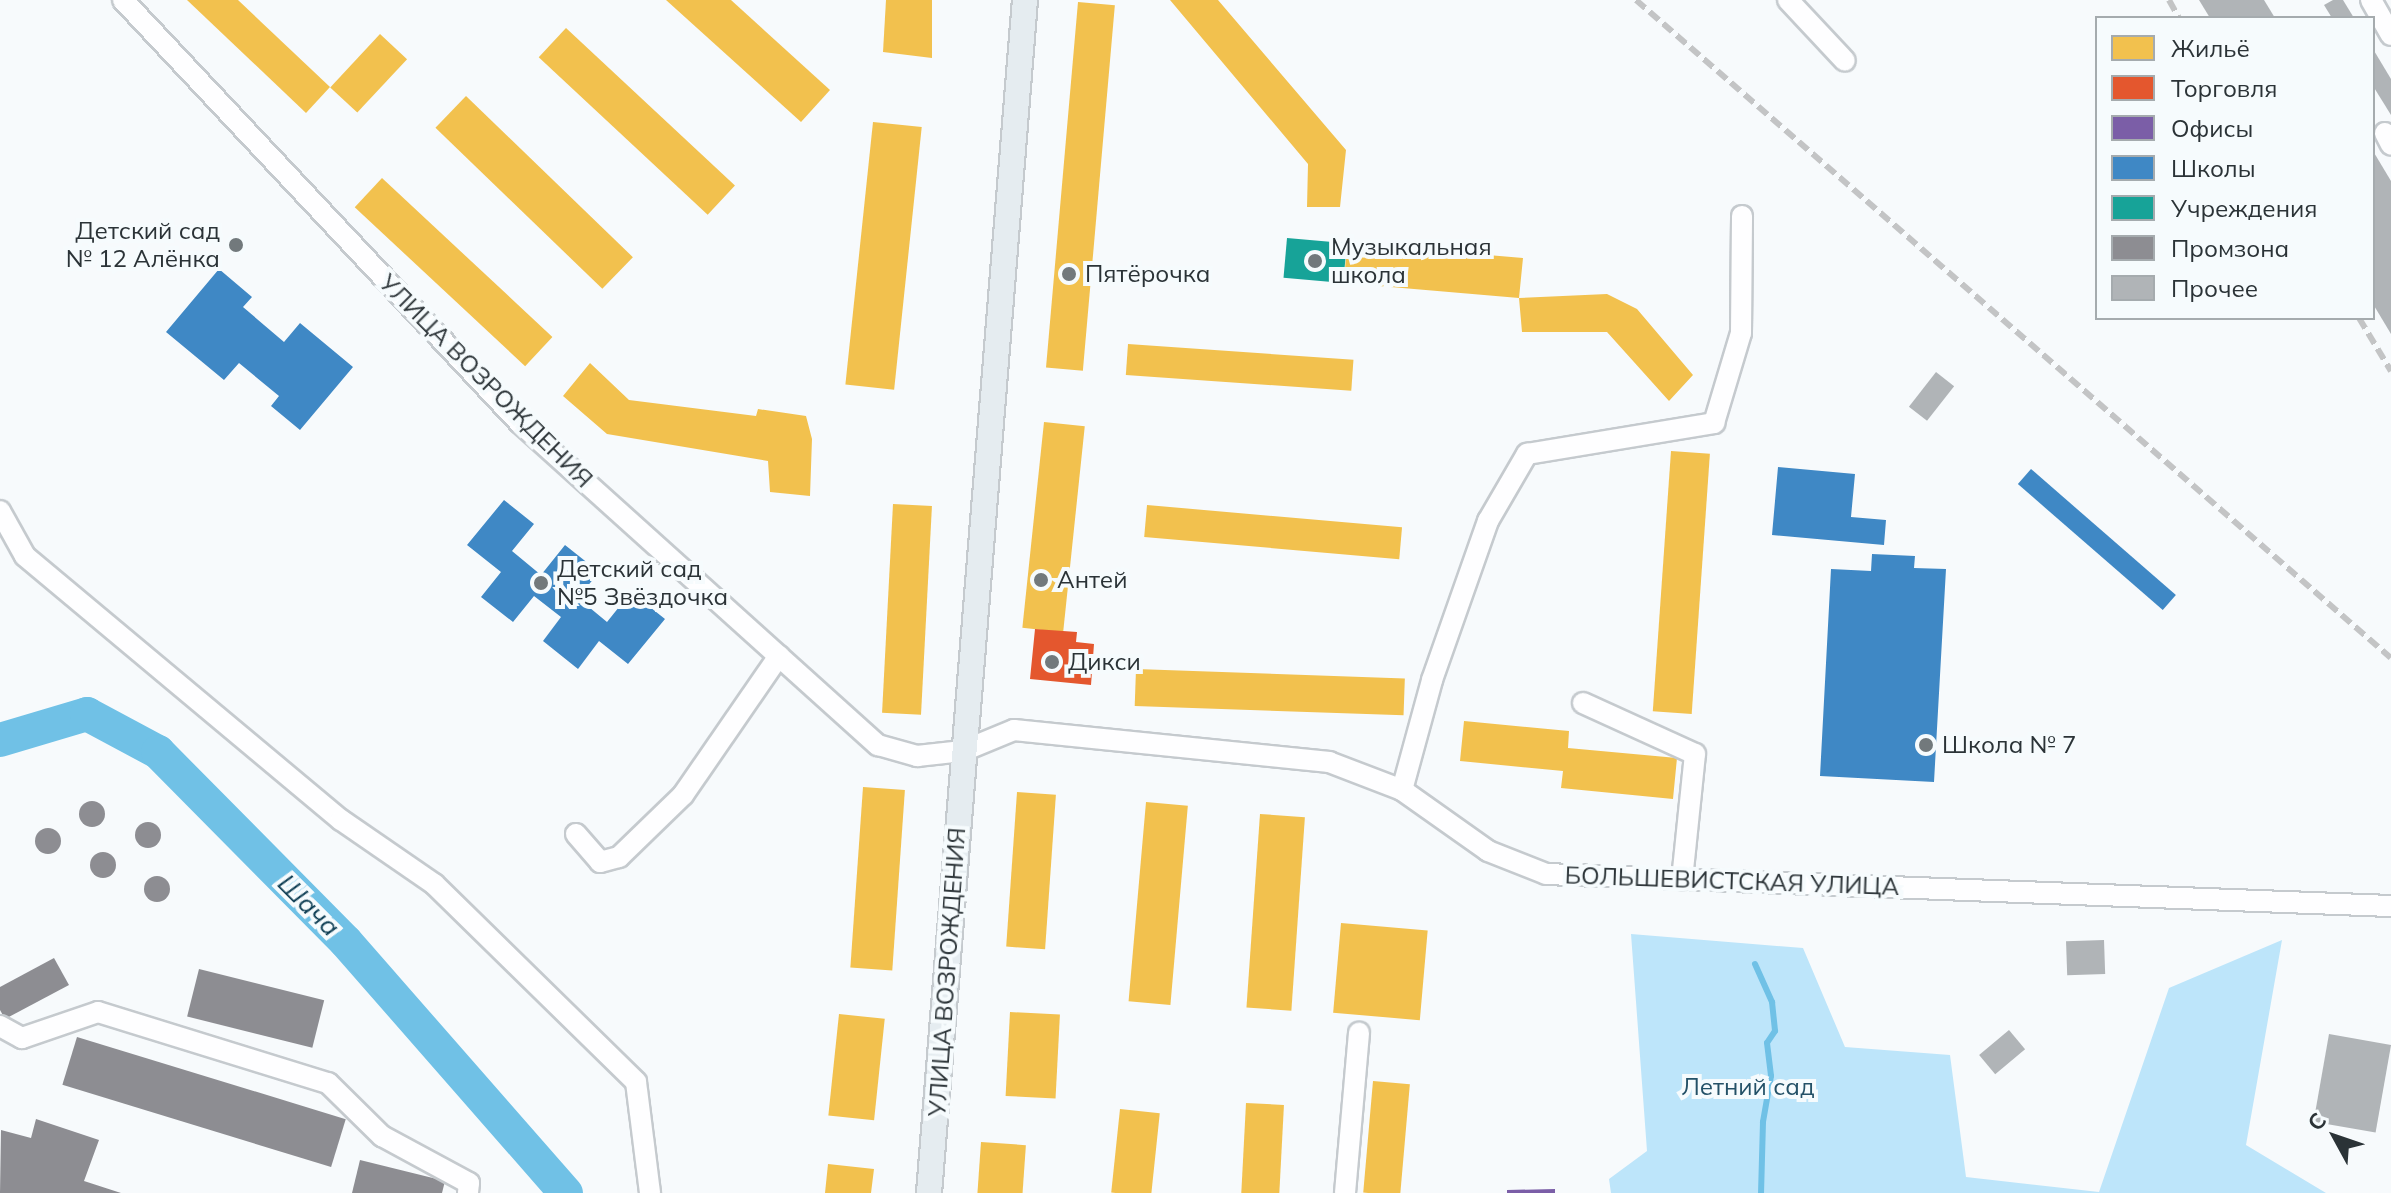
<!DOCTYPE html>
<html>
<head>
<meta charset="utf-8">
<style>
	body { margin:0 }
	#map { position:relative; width:2391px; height:1193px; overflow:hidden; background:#f7fafc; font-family:Mulish,sans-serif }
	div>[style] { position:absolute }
	.green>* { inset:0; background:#bde5fa }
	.homes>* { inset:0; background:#f2c14e; transform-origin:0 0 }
	.shops>* { inset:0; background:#e4572e }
	.offices>* { inset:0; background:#7b5ea7 }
	.schools>* { inset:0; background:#3f88c5; transform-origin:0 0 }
	.public>* { inset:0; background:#17a398; transform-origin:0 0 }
	.industry>* { inset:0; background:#8d8d92; transform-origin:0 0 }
	.round { border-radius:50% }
	.stream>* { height:6px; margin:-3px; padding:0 3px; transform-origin:3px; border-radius:3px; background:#70c1e6 }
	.river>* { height:34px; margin:-17px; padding:0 17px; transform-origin:17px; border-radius:17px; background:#70c1e6 }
	.building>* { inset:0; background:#b0b4b7; transform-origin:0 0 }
	.roads { filter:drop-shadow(2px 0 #c5cace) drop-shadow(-2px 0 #c5cace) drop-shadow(0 2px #c5cace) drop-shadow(0 -2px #c5cace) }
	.minor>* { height:20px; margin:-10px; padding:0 10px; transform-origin:10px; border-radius:10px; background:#fefeff }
	.major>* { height:24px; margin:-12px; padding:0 12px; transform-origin:12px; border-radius:12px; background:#e5ecf0 }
	.rail>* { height:6px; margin-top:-3px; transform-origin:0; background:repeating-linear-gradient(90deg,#c3c4c5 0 12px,transparent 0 18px) }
	.dots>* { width:22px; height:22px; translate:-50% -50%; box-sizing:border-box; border:4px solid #f6fbfd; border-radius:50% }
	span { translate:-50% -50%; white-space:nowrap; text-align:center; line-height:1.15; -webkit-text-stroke:8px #f6fbfd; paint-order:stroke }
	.poi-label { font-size:24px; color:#2b3337 }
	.right { translate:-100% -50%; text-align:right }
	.left { translate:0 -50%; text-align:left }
	.street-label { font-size:24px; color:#2b3337 }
	.park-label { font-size:24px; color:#245167 }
	.water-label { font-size:26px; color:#0d3d53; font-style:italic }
	.legend { position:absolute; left:2095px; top:16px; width:280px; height:304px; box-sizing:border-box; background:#f6fbfd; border:2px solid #a5abae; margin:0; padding:10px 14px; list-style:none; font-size:24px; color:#2b3337 }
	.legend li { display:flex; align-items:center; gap:16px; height:40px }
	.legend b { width:40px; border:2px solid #a5abae }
	.north { position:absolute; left:2295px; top:1097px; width:80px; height:80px; -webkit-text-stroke:6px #f6fbfd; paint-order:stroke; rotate:310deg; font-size:22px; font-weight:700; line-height:32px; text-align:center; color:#2b3337 }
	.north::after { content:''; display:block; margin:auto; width:28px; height:36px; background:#2b3337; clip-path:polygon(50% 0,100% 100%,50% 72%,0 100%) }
</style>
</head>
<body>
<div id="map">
	<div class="green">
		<div style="clip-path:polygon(1631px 934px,1803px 948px,1845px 1047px,1950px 1055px,1966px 1177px,2099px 1192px,2169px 988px,2282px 940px,2246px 1145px,2326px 1193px,1611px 1193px,1609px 1179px,1647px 1151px)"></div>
	</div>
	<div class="homes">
		<div style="clip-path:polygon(187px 0,238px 0,330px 87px,306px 113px)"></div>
		<div style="clip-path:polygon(666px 0,731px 0,830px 90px,801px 122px)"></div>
		<div style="clip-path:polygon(886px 0,932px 0,932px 58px,883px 52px)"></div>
		<div style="clip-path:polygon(1170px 0,1218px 0,1346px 150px,1340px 207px,1307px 207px,1308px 164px)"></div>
		<div style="left:1078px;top:2px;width:37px;height:367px;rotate:5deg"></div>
		<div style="left:566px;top:28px;width:231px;height:40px;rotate:43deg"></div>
		<div style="left:380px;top:34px;width:37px;height:73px;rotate:43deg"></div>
		<div style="left:466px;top:96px;width:232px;height:44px;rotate:44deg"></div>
		<div style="left:873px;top:122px;width:49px;height:264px;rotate:6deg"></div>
		<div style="left:382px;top:178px;width:233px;height:40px;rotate:43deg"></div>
		<div style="clip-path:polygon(1347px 243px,1523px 258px,1519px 298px,1607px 294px,1637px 309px,1693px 375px,1669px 401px,1607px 332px,1522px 332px,1519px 298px,1344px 283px)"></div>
		<div style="left:1128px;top:344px;width:226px;height:31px;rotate:4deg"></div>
		<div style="clip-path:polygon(590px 363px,629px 400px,756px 416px,758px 409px,806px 416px,812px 439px,810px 496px,770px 492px,768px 461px,607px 434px,563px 396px)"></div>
		<div style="left:1044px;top:422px;width:41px;height:207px;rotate:6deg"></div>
		<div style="left:1671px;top:451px;width:39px;height:261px;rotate:4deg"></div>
		<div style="left:893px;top:504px;width:39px;height:209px;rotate:3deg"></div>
		<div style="left:1147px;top:505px;width:256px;height:32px;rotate:5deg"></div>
		<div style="left:1136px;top:669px;width:269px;height:37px;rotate:2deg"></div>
		<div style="clip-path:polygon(1464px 721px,1569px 731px,1568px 748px,1677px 758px,1673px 799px,1561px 788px,1563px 771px,1460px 761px)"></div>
		<div style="left:863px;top:787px;width:42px;height:181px;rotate:4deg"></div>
		<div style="left:1017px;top:792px;width:39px;height:155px;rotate:4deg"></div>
		<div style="left:1146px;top:802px;width:42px;height:200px;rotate:5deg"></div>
		<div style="left:1260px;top:814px;width:45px;height:194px;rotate:4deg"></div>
		<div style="left:1341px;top:923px;width:87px;height:90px;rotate:5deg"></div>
		<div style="left:1010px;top:1012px;width:50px;height:84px;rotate:3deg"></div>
		<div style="left:839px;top:1014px;width:46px;height:102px;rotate:6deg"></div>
		<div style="left:1373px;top:1081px;width:37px;height:112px;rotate:5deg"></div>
		<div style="left:1246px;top:1103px;width:38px;height:90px;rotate:3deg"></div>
		<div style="left:1120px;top:1109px;width:40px;height:84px;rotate:6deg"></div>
		<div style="left:981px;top:1142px;width:45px;height:51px;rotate:4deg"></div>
		<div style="clip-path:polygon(828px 1164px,874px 1169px,871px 1193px,825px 1193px)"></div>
	</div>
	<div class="shops">
		<div style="clip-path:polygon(1035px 629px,1077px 632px,1076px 642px,1094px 644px,1091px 685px,1030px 679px)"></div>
	</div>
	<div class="offices">
		<div style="clip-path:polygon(1555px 1189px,1555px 1193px,1507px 1193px,1507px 1190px)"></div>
	</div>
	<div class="schools">
		<div style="clip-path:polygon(219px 269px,252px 297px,243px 307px,284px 342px,300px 323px,353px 367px,300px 430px,271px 406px,279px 396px,239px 363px,224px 380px,166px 332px)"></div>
		<div style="clip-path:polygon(1778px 467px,1855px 474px,1851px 517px,1886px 520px,1884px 545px,1772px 535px)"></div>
		<div style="left:2031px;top:469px;width:192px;height:20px;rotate:41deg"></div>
		<div style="clip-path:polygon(504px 500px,534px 524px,512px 551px,541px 575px,565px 545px,599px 572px,578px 598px,607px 622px,631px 592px,665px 619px,628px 664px,599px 641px,578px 669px,543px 641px,561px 617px,534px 596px,513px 622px,481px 597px,501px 572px,467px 545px)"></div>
		<div style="clip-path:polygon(1872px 554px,1915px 556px,1914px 568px,1946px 569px,1934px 782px,1820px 776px,1831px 569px,1871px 571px)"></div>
	</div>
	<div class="public">
		<div style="left:1287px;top:238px;width:60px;height:40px;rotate:5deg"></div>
	</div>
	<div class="industry">
		<div class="round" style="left:79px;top:801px;width:26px;height:26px"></div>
		<div class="round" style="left:135px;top:822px;width:26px;height:26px"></div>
		<div class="round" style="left:35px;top:828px;width:26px;height:26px"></div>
		<div class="round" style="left:90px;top:852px;width:26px;height:26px"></div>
		<div class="round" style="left:144px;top:876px;width:26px;height:26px"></div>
		<div style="clip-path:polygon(54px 958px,69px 985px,5px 1019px,0 1010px,0 987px)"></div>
		<div style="left:199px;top:969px;width:129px;height:49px;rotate:14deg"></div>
		<div style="left:77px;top:1037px;width:281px;height:50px;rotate:17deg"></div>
		<div style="clip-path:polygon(36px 1119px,99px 1140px,84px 1181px,121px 1193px,0 1193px,1px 1130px,31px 1138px)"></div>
		<div style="clip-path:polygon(360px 1160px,445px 1181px,442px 1193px,352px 1193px)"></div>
	</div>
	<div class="stream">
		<div style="left:1755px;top:964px;width:42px;rotate:65.9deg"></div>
		<div style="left:1772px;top:1002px;width:29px;rotate:84deg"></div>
		<div style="left:1775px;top:1031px;width:14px;rotate:124deg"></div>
		<div style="left:1767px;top:1043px;width:33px;rotate:83deg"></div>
		<div style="left:1771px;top:1076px;width:47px;rotate:99.9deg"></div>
		<div style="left:1763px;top:1122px;width:71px;rotate:91.6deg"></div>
	</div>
	<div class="river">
		<div style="left:0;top:740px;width:91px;rotate:-16.6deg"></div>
		<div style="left:87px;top:714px;width:81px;rotate:28.2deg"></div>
		<div style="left:158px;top:752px;width:267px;rotate:45.3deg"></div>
		<div style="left:346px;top:942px;width:334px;rotate:48.8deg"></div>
	</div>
	<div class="building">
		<div style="clip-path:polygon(2199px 0,2264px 0,2275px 18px,2210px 18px)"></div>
		<div style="clip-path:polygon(2333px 0,2343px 0,2354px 18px,2332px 18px,2324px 5px)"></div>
		<div style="clip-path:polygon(2373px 49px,2391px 79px,2391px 115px,2373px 86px)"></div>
		<div style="clip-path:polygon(2373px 151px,2391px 181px,2391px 334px,2373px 304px)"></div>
		<div style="left:1936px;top:372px;width:23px;height:44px;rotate:38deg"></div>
		<div style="left:2104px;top:940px;width:34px;height:38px;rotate:88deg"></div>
		<div style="left:2009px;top:1030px;width:25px;height:39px;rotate:50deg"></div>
		<div style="left:2329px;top:1034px;width:63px;height:89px;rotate:10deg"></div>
	</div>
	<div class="roads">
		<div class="minor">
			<div style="left:123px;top:0;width:580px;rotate:46.82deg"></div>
			<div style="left:520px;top:423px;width:482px;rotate:42deg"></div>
			<div style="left:878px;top:745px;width:41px;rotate:15.8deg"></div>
			<div style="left:917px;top:756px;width:46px;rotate:-6.2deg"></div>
			<div style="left:963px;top:751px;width:55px;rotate:-22.4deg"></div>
			<div style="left:1014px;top:730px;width:317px;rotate:5.8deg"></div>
			<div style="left:1329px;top:762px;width:78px;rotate:21deg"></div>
			<div style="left:1402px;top:790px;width:105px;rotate:35.3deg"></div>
			<div style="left:1488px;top:851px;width:62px;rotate:21.6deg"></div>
			<div style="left:1546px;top:874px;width:846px;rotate:2.17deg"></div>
			<div style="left:1788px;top:0;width:83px;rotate:46.9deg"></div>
			<div style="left:2371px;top:0;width:40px;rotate:60.3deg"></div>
			<div style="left:2385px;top:133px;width:13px;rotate:63deg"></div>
			<div style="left:0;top:511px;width:51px;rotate:60.9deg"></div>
			<div style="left:25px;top:556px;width:412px;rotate:39.9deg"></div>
			<div style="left:341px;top:820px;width:113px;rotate:34.5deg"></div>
			<div style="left:434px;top:884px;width:283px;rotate:44.4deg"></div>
			<div style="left:636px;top:1082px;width:112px;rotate:82.8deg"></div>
			<div style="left:1583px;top:703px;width:123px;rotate:24.5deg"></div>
			<div style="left:1695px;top:754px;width:126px;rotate:95.9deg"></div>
			<div style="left:1402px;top:790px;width:114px;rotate:-74.7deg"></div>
			<div style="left:1432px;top:680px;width:169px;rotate:-70.6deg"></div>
			<div style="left:1488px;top:521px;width:78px;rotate:-59.8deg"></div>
			<div style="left:1527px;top:454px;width:190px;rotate:-9.4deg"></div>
			<div style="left:1714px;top:423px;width:94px;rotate:-73.3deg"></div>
			<div style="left:1741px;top:333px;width:117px;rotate:-89.5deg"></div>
			<div style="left:576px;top:834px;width:37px;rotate:49deg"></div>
			<div style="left:600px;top:862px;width:20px;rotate:-15deg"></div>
			<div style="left:619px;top:857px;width:89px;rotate:-44.1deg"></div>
			<div style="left:683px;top:795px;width:169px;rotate:-55.4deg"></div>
			<div style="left:0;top:1026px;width:25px;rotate:29deg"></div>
			<div style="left:22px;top:1038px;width:80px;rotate:-18.9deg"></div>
			<div style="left:98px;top:1012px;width:241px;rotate:17.2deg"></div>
			<div style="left:328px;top:1083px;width:76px;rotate:44.5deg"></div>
			<div style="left:382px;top:1136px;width:99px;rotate:28.4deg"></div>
			<div style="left:469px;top:1183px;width:10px;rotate:96deg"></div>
			<div style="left:1345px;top:1193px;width:161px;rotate:-85deg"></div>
		</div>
		<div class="major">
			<div style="left:929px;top:1193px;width:1197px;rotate:-85.4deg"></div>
		</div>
	</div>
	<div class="rail">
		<div style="left:1636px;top:0;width:1001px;rotate:41.07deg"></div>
		<div style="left:2169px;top:0;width:21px;rotate:61deg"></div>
		<div style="left:2359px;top:318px;width:62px;rotate:58.9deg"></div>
	</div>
	<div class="dots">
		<div style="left:236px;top:245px;background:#72797c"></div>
		<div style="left:1315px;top:261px;background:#72797c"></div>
		<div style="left:1069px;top:274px;background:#72797c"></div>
		<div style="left:1041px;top:580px;background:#72797c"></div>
		<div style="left:541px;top:583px;background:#72797c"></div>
		<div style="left:1052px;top:662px;background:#72797c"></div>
		<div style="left:1926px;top:745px;background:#72797c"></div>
	</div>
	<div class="poi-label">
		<span class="right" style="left:220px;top:245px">Детский сад<br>№ 12 Алёнка</span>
		<span class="left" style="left:1331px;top:261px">Музыкальная<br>школа</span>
		<span class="left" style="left:1085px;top:274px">Пятёрочка</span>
		<span class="left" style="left:557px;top:583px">Детский сад<br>№5 Звёздочка</span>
		<span class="left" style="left:1057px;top:580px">Антей</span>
		<span class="left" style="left:1068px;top:662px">Дикси</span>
		<span class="left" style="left:1942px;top:745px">Школа № 7</span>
	</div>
	<div class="street-label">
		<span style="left:486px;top:381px;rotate:45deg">УЛИЦА ВОЗРОЖДЕНИЯ</span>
		<span style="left:1732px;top:881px;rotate:2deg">БОЛЬШЕВИСТСКАЯ УЛИЦА</span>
		<span style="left:947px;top:972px;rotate:-86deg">УЛИЦА ВОЗРОЖДЕНИЯ</span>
	</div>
	<div class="park-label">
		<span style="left:1748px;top:1087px">Летний сад</span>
	</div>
	<div class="water-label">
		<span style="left:309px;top:905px;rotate:45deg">Шача</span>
	</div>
	<ul class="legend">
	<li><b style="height:22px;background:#f2c14e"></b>Жильё</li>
	<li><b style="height:22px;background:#e4572e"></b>Торговля</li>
	<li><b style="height:22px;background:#7b5ea7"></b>Офисы</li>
	<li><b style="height:22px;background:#3f88c5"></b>Школы</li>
	<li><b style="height:22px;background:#17a398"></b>Учреждения</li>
	<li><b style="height:22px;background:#8d8d92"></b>Промзона</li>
	<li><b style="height:22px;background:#b0b4b7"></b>Прочее</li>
	</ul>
	<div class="north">С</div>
</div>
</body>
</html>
